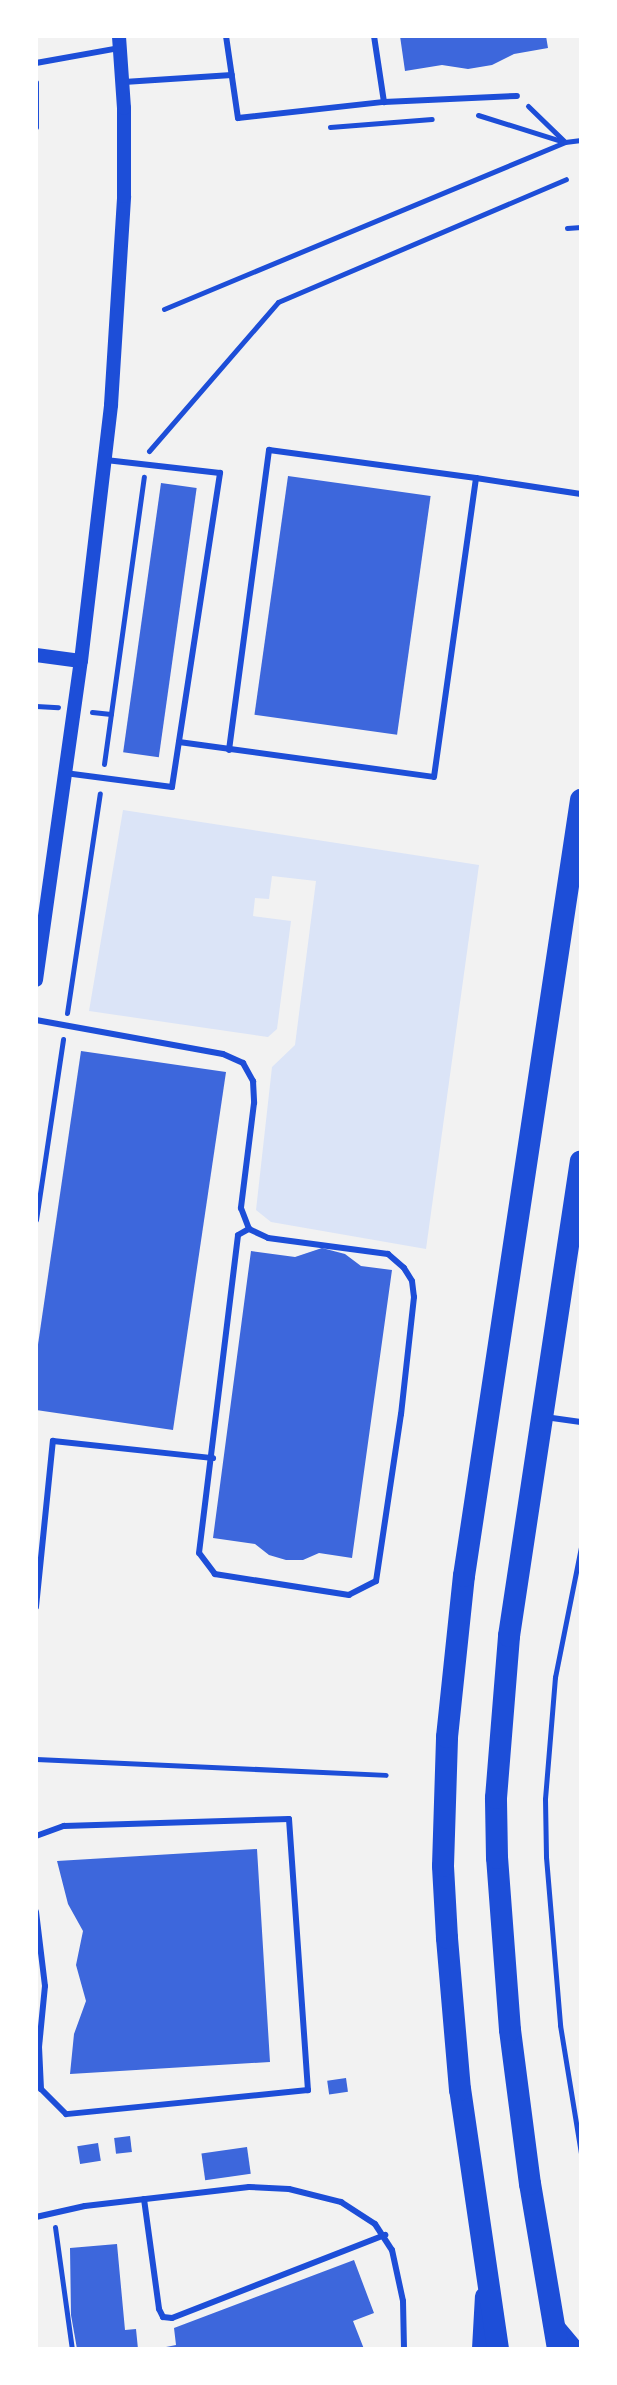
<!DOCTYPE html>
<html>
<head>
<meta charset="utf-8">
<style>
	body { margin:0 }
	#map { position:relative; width:617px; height:2385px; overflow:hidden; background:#f2f2f2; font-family:"Exo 2",sans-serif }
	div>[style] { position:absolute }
	.green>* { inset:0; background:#dbe4f7 }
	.building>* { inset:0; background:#3d67dc; transform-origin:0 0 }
	.path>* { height:5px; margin:-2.5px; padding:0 2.5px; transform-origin:2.5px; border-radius:2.5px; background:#1d4ed8 }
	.service>* { height:6px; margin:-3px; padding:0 3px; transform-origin:3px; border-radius:3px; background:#1d4ed8 }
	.tertiary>* { height:14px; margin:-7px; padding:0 7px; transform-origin:7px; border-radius:7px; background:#1d4ed8 }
	.secondary>* { height:16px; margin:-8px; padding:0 8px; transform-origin:8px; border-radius:8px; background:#1d4ed8 }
	.trunk>* { height:22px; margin:-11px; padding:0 11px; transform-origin:11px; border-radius:11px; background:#1d4ed8 }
	span { translate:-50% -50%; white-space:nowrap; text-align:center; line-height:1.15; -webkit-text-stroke:8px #fff; paint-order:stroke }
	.frame { position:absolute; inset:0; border:38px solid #fff; pointer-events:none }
</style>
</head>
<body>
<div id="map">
	<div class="green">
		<div style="clip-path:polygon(123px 810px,479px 865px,426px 1249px,271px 1222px,256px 1210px,272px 1067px,295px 1045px,316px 881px,272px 876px,269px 899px,255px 898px,253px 916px,291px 921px,277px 1029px,268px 1037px,89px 1011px)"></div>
	</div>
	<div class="building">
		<div style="clip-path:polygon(400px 36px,546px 36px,548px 48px,514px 54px,492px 65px,468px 69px,442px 65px,405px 71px)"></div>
		<div style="left:288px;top:476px;width:144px;height:241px;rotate:8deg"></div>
		<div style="left:161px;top:483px;width:36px;height:272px;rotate:8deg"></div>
		<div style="clip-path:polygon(81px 1051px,226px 1072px,173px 1430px,36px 1410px,36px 1358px)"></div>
		<div style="clip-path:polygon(322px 1248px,345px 1254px,361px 1266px,392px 1270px,352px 1558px,319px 1553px,303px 1560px,286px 1560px,269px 1555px,255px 1544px,213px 1538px,251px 1251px,295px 1257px)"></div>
		<div style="clip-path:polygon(257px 1849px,270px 2062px,70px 2074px,74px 2034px,86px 2001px,76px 1965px,83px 1931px,68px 1904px,57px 1861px)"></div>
		<div style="left:346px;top:2078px;width:14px;height:19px;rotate:82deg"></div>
		<div style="left:130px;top:2136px;width:16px;height:16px;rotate:83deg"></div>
		<div style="left:98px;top:2143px;width:18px;height:21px;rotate:81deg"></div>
		<div style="left:247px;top:2147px;width:27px;height:46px;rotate:82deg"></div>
		<div style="clip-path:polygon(117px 2244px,125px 2330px,136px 2329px,138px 2349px,77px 2349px,71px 2315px,70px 2248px)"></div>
		<div style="clip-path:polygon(354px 2260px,374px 2313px,353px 2321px,364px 2349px,156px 2349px,176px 2345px,174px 2328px)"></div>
	</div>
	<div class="path">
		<div style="left:36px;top:82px;width:45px;rotate:90deg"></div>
		<div style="left:528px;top:106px;width:50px;rotate:44.2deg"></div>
		<div style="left:478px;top:115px;width:90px;rotate:17.4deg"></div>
		<div style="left:330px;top:127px;width:102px;rotate:-4.5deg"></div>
		<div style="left:567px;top:228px;width:14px;rotate:-4deg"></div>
		<div style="left:164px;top:309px;width:434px;rotate:-22.6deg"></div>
		<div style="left:565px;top:142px;width:16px;rotate:-7deg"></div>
		<div style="left:149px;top:451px;width:197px;rotate:-49.1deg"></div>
		<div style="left:278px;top:302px;width:313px;rotate:-23.1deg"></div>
		<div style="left:36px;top:706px;width:22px;rotate:3deg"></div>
		<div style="left:92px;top:712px;width:19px;rotate:6deg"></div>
		<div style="left:104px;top:764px;width:290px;rotate:-82.1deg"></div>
		<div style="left:67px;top:1013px;width:222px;rotate:-81.5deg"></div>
		<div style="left:36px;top:1220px;width:183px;rotate:-81.5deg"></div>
		<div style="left:581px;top:1547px;width:133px;rotate:101.3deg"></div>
		<div style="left:555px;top:1677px;width:122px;rotate:94.7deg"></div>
		<div style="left:545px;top:1799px;width:58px;rotate:89deg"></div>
		<div style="left:546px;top:1857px;width:169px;rotate:85.2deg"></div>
		<div style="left:560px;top:2025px;width:130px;rotate:80.7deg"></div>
		<div style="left:36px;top:1759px;width:350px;rotate:2.6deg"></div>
		<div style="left:55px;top:2227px;width:123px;rotate:82.1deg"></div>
	</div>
	<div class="service">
		<div style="left:226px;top:36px;width:83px;rotate:81.7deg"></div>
		<div style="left:238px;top:118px;width:147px;rotate:-6.3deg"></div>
		<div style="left:384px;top:102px;width:133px;rotate:-2.6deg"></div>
		<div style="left:374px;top:36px;width:67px;rotate:81.4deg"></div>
		<div style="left:36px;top:63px;width:84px;rotate:-10.2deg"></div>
		<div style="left:124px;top:82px;width:108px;rotate:-3.7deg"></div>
		<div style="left:179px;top:742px;width:257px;rotate:7.8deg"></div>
		<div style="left:434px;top:777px;width:302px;rotate:-82deg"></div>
		<div style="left:476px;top:478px;width:106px;rotate:8.7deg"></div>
		<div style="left:229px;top:750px;width:303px;rotate:-82.4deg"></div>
		<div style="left:269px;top:450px;width:209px;rotate:7.7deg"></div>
		<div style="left:65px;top:773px;width:108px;rotate:7.5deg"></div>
		<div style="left:172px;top:787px;width:318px;rotate:-81.3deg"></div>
		<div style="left:220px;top:473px;width:115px;rotate:-173.5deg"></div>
		<div style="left:36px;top:1020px;width:190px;rotate:10.3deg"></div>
		<div style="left:223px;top:1054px;width:22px;rotate:24deg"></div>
		<div style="left:243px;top:1063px;width:21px;rotate:61deg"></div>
		<div style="left:253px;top:1081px;width:22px;rotate:87deg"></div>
		<div style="left:254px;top:1103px;width:106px;rotate:97.1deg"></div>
		<div style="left:241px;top:1208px;width:22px;rotate:69deg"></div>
		<div style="left:249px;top:1229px;width:21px;rotate:25deg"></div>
		<div style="left:268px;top:1238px;width:121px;rotate:7.6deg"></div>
		<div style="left:388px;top:1254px;width:21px;rotate:41deg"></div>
		<div style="left:404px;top:1268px;width:15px;rotate:58deg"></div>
		<div style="left:412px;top:1281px;width:16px;rotate:83deg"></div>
		<div style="left:414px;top:1297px;width:118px;rotate:96.3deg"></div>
		<div style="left:401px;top:1414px;width:169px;rotate:98.5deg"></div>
		<div style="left:376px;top:1581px;width:30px;rotate:153deg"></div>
		<div style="left:349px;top:1595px;width:136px;rotate:-171.1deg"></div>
		<div style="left:215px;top:1574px;width:26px;rotate:-127deg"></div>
		<div style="left:199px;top:1553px;width:320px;rotate:-83deg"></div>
		<div style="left:238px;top:1235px;width:13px;rotate:-29deg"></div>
		<div style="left:545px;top:1417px;width:36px;rotate:8deg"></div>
		<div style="left:36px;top:1607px;width:167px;rotate:-84.2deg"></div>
		<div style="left:53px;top:1441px;width:161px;rotate:6.1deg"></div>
		<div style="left:36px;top:1836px;width:30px;rotate:-20deg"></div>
		<div style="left:64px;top:1826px;width:225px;rotate:-1.8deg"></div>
		<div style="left:289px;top:1819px;width:272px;rotate:86deg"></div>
		<div style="left:308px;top:2090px;width:243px;rotate:174.3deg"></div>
		<div style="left:66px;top:2114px;width:35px;rotate:-135deg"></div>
		<div style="left:41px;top:2089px;width:42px;rotate:-92.7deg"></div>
		<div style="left:39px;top:2047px;width:61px;rotate:-84.4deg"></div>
		<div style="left:45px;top:1986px;width:75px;rotate:-96.9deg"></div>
		<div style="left:144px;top:2199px;width:111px;rotate:82.2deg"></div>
		<div style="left:159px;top:2309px;width:9px;rotate:63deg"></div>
		<div style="left:163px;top:2317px;width:9px;rotate:6deg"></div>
		<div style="left:172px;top:2318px;width:229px;rotate:-21.3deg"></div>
		<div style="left:36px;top:2217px;width:50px;rotate:-12.7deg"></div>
		<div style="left:85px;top:2206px;width:165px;rotate:-6.6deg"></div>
		<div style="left:249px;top:2187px;width:40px;rotate:2.9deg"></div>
		<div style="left:289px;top:2189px;width:54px;rotate:14deg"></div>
		<div style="left:341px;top:2202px;width:40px;rotate:32.9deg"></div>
		<div style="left:375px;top:2224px;width:31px;rotate:57deg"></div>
		<div style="left:392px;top:2250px;width:52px;rotate:77.8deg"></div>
		<div style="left:403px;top:2301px;width:48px;rotate:88.8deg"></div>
	</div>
	<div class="tertiary">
		<div style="left:36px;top:655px;width:45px;rotate:7.6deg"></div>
		<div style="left:36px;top:980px;width:322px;rotate:-82deg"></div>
		<div style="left:81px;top:661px;width:258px;rotate:-83.3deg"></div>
		<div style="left:111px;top:405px;width:209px;rotate:-86.4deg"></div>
		<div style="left:124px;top:196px;width:88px;rotate:-90deg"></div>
		<div style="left:124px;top:108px;width:72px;rotate:-94deg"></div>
		<div style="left:557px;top:2325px;width:31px;rotate:50deg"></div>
	</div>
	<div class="secondary">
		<div style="left:480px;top:2349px;width:53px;rotate:-86.8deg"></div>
	</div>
	<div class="trunk">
		<div style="left:498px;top:2349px;width:262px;rotate:-98.3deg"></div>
		<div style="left:460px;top:2090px;width:153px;rotate:-94.9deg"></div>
		<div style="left:447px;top:1938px;width:72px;rotate:-93.2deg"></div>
		<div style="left:443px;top:1866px;width:129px;rotate:-88.2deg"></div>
		<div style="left:447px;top:1737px;width:162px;rotate:-84deg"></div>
		<div style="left:464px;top:1576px;width:785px;rotate:-81.43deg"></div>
		<div style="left:558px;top:2349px;width:167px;rotate:-99.6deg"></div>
		<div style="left:530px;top:2184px;width:155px;rotate:-97.4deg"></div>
		<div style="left:510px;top:2030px;width:172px;rotate:-94.3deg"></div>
		<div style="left:497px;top:1858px;width:60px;rotate:-91deg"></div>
		<div style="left:496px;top:1798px;width:163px;rotate:-85.4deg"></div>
		<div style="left:509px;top:1636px;width:480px;rotate:-81.4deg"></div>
	</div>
	<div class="frame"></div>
</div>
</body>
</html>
